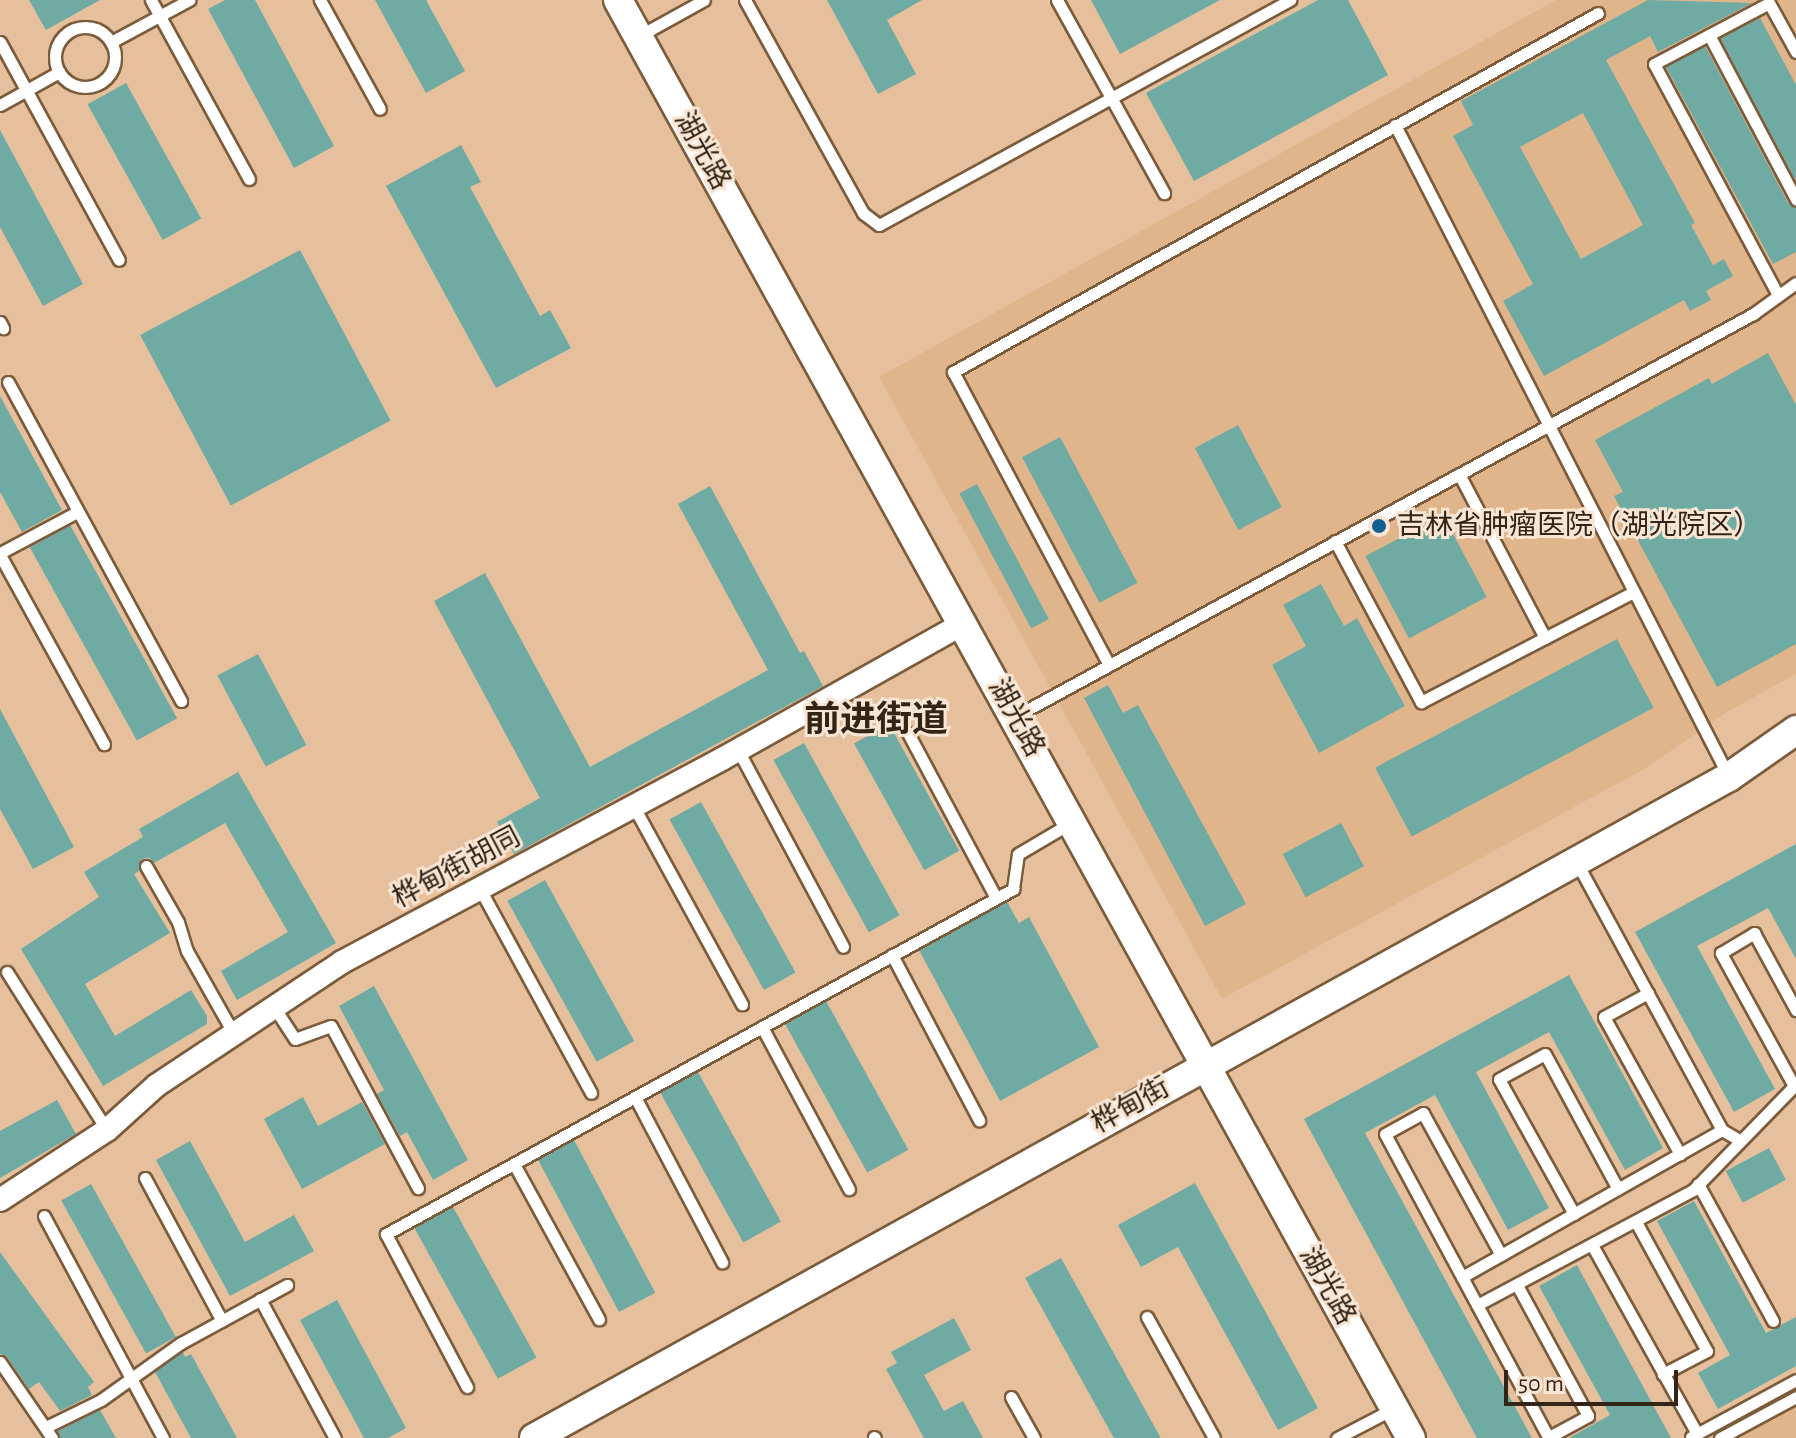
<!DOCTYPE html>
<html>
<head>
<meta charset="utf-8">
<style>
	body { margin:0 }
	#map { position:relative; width:1796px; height:1438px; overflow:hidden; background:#e6c09d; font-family:"Alegreya Sans","Noto Sans SC",sans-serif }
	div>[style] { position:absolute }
	.built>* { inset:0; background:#e1b58c }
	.building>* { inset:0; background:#6faba3; transform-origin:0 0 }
	.roads { filter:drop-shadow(2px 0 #7c5b3b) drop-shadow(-2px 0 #7c5b3b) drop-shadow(0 2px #7c5b3b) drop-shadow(0 -2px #7c5b3b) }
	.service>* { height:11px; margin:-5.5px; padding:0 5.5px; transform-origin:5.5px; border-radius:5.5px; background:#fff }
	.service>.ring { margin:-5.5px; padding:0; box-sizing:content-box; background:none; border:11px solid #fff; border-radius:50% }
	.minor>* { height:22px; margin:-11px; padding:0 11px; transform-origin:11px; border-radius:11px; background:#fff }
	.tertiary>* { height:28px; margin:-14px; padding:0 14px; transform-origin:14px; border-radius:14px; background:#fff }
	.dots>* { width:22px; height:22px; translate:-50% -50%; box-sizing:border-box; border:4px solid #f9e5d3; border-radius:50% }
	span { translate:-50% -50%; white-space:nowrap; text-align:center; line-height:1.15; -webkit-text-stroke:6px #f9e5d3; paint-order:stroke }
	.street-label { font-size:28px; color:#322416 }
	.poi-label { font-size:28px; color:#322416 }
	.left { translate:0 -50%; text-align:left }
	.district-label { font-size:36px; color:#322416; font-weight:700 }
	.scale { position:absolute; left:1504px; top:1370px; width:174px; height:36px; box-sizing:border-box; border:4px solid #322416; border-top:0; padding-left:10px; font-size:24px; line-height:28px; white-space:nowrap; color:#322416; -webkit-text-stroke:6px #f9e5d3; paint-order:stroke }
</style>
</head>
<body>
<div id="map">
	<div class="built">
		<div style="clip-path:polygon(1556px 0,1796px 0,1796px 674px,1727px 712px,1646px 768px,1222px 999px,879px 377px)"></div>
		<div style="clip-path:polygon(1796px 1403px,1796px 1438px,1733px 1438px)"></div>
	</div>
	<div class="building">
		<div style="clip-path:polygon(29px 0,100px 0,46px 30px)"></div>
		<div style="clip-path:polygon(225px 0,255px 0,334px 146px,294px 168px,208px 9px)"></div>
		<div style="clip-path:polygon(375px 0,426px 0,465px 71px,426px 93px)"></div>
		<div style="clip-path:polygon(827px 0,922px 0,887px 20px,916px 74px,878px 94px)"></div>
		<div style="clip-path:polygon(1091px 0,1220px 0,1120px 54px)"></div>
		<div style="clip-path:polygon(1318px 0,1348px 0,1388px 75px,1194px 181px,1146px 93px)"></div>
		<div style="clip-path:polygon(evenodd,1648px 0,1752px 3px,1658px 52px,1650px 36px,1606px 60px,1695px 223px,1691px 225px,1713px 265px,1724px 259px,1733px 276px,1706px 291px,1711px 300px,1690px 311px,1684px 300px,1544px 376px,1503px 301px,1533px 284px,1453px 136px,1473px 125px,1461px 101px,1648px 0,1583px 113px,1643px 225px,1581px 259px,1520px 147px,1583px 113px)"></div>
		<div style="clip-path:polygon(1760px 18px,1796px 85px,1796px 181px,1720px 38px)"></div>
		<div style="clip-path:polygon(1705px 46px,1788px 203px,1796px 207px,1796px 252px,1773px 264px,1666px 67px)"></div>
		<div style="left:126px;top:83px;width:155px;height:44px;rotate:61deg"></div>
		<div style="clip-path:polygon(0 130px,83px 284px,43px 306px,0 227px)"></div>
		<div style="clip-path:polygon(461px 145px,481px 182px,470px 187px,540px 316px,550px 310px,571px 348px,496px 388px,386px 186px)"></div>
		<div style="left:300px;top:250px;width:193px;height:181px;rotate:62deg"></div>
		<div style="clip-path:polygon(1768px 353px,1796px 405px,1796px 644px,1717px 687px,1614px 496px,1623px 492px,1595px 440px,1709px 378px,1712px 384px)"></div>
		<div style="clip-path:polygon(0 396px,62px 510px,22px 532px,0 492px)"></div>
		<div style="left:1238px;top:425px;width:93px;height:49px;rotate:62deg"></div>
		<div style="left:1060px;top:437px;width:165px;height:43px;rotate:62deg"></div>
		<div style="left:977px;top:484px;width:153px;height:20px;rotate:62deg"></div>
		<div style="clip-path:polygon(710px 486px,800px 653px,804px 651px,823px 686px,514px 854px,497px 822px,540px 798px,434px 601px,485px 573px,590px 767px,768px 670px,678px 504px)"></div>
		<div style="left:1443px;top:515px;width:93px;height:88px;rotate:62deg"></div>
		<div style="left:70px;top:525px;width:221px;height:46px;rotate:61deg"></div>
		<div style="clip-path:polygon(1321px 584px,1344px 626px,1357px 618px,1405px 706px,1319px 753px,1272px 665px,1306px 646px,1283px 605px)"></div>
		<div style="left:1617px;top:639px;width:78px;height:274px;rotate:62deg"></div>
		<div style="left:258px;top:654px;width:103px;height:46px;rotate:62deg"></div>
		<div style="clip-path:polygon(1108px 685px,1123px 713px,1138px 705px,1246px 904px,1205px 926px,1084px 698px)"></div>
		<div style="clip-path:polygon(0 709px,74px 847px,33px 869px,0 809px)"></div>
		<div style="left:889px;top:724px;width:145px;height:40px;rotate:61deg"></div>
		<div style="left:804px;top:743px;width:197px;height:35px;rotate:61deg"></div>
		<div style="clip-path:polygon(238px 772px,336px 943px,237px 1000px,221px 971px,288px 932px,225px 823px,154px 863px,150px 858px,141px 859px,139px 871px,134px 874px,170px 933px,85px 984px,115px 1036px,191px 990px,207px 1016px,207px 1024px,103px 1086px,21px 949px,99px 897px,84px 872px,143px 837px,139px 829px)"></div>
		<div style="left:701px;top:802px;width:195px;height:36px;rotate:61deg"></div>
		<div style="left:1341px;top:823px;width:49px;height:66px;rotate:62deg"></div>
		<div style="clip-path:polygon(1796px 844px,1796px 959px,1768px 908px,1697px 946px,1775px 1089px,1734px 1112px,1635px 932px)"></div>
		<div style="left:545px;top:880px;width:184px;height:43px;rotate:61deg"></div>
		<div style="clip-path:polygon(1007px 902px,1019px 923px,1029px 917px,1099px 1047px,1000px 1101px,919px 950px)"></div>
		<div style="clip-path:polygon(1569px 975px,1663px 1148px,1625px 1170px,1549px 1032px,1476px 1072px,1549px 1208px,1508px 1230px,1435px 1095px,1365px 1133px,1532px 1438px,1477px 1438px,1304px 1119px)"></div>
		<div style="clip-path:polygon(374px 986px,468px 1160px,433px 1180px,407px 1132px,400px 1136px,377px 1094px,384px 1090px,339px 1006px)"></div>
		<div style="left:826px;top:1001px;width:170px;height:47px;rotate:61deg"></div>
		<div style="left:698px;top:1072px;width:171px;height:43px;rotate:61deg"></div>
		<div style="clip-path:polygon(303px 1097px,318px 1126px,362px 1102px,385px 1144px,302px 1189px,264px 1119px)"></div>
		<div style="clip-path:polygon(57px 1100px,76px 1134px,0 1178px,0 1131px)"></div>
		<div style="left:574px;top:1140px;width:173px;height:41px;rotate:62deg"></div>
		<div style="clip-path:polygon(190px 1141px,245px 1242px,294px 1215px,314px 1251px,230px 1296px,156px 1160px)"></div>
		<div style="left:1769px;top:1148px;width:36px;height:49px;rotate:62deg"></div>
		<div style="clip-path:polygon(1195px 1183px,1318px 1408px,1278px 1430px,1178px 1247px,1141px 1267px,1118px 1225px)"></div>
		<div style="left:91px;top:1184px;width:175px;height:34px;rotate:61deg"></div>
		<div style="clip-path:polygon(1694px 1201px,1766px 1333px,1796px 1317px,1796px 1366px,1718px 1409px,1698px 1373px,1730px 1355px,1657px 1221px)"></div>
		<div style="left:453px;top:1207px;width:172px;height:44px;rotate:61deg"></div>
		<div style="clip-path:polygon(0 1252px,94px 1382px,88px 1387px,92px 1395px,60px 1411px,39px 1382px,29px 1389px,7px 1357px,0 1354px)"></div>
		<div style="left:1061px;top:1258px;width:205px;height:41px;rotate:61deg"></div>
		<div style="clip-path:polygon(1577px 1265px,1671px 1438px,1569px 1438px,1610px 1415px,1539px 1286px)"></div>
		<div style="clip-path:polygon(337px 1300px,406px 1428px,388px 1438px,364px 1438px,300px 1320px)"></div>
		<div style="clip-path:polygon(954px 1318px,971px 1350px,924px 1375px,944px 1411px,963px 1401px,983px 1438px,924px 1438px,886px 1369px,897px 1363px,891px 1352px)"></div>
		<div style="clip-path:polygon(183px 1352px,185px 1357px,191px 1354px,237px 1438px,191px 1438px,155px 1372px)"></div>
		<div style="clip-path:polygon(100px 1410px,116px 1438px,60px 1438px,58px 1431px)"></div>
	</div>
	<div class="roads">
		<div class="service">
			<div style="left:151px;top:0;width:204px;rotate:61.3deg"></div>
			<div style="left:320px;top:0;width:124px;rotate:61.2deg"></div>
			<div style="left:745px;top:0;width:244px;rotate:61deg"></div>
			<div style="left:863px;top:213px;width:20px;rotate:37deg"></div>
			<div style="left:879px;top:225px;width:469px;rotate:-28.7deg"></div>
			<div style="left:1057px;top:0;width:221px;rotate:61deg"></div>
			<div class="ring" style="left:55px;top:27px;width:49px;height:49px"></div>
			<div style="left:1709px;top:35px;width:186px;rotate:62.1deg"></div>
			<div style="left:639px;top:36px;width:74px;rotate:-29deg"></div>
			<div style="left:0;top:42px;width:248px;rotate:61.4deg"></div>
			<div style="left:111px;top:42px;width:89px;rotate:-28.3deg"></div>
			<div style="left:0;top:105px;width:68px;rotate:-29.2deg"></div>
			<div style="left:1395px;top:125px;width:733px;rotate:62.88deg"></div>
			<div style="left:1778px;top:295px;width:262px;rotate:-118.2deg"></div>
			<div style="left:1654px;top:64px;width:130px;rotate:-27.9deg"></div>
			<div style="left:1769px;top:3px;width:56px;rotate:61.1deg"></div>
			<div style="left:0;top:322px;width:7px;rotate:63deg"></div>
			<div style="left:8px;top:382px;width:363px;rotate:61.5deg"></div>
			<div style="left:1459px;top:474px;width:185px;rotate:62.3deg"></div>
			<div style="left:1335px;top:541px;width:183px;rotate:61.9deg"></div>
			<div style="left:1421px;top:702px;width:239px;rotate:-27.4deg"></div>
			<div style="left:0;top:553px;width:87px;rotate:-28deg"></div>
			<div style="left:0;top:555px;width:216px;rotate:61.2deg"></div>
			<div style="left:1109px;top:665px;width:332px;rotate:-118deg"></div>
			<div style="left:953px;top:372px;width:738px;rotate:-29.1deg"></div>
			<div style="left:1016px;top:716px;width:840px;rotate:-28.61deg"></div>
			<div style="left:1753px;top:314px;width:53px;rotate:-35.8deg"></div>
			<div style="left:908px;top:733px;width:187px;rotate:61.9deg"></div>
			<div style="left:738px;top:750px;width:223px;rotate:61.9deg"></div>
			<div style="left:634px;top:807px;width:225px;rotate:61.3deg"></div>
			<div style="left:1577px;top:863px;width:304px;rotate:61.5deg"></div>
			<div style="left:146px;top:866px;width:64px;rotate:60.3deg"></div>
			<div style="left:178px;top:922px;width:30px;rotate:73deg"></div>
			<div style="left:187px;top:951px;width:95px;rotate:60.5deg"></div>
			<div style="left:480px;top:889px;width:232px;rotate:61.4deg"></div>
			<div style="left:892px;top:955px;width:187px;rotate:62.2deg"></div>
			<div style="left:7px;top:972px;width:187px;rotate:57.7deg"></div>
			<div style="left:1648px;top:993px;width:50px;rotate:151.4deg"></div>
			<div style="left:1604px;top:1017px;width:157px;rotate:61deg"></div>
			<div style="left:274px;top:1007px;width:38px;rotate:57deg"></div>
			<div style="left:295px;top:1039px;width:38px;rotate:-20deg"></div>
			<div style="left:331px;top:1026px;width:184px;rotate:61.8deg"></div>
			<div style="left:762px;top:1027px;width:184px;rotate:61.8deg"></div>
			<div style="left:1794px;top:1086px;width:152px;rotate:-118.8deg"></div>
			<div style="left:1721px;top:953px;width:39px;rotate:-31deg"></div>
			<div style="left:1754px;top:933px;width:88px;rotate:61.4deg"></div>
			<div style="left:635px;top:1097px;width:187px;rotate:62.2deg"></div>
			<div style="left:514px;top:1164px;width:177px;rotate:61.3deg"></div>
			<div style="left:145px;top:1178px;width:162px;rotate:61.7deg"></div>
			<div style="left:1698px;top:1184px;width:156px;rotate:61.3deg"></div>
			<div style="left:1574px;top:1214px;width:154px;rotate:-119.1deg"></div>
			<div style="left:1499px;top:1079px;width:52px;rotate:-28.5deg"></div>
			<div style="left:1545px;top:1054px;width:153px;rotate:61.6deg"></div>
			<div style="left:44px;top:1216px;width:252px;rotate:61.8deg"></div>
			<div style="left:1636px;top:1222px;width:147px;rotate:61.2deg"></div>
			<div style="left:1707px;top:1351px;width:50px;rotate:152.4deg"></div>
			<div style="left:1592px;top:1245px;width:216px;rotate:60.9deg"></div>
			<div style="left:1501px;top:1255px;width:162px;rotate:-118.8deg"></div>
			<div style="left:1423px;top:1113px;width:43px;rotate:151.1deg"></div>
			<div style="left:1385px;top:1134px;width:345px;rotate:61.7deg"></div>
			<div style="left:1462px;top:1277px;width:299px;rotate:-29.5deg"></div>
			<div style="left:1722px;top:1130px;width:20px;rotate:30deg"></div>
			<div style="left:1517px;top:1285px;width:149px;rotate:61.5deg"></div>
			<div style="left:1588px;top:1416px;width:44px;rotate:151.7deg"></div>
			<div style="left:260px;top:1299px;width:158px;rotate:61.7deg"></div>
			<div style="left:1477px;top:1305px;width:245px;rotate:-28deg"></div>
			<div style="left:1693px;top:1190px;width:148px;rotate:-45.8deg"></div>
			<div style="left:1147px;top:1317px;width:138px;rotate:61deg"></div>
			<div style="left:0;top:1362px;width:92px;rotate:55.6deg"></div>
			<div style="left:467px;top:1387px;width:173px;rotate:-117.9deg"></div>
			<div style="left:386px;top:1234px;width:716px;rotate:-28.82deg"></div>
			<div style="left:1013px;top:889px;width:35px;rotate:-82deg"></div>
			<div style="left:1018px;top:854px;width:59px;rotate:-30.5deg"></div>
			<div style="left:1011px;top:1397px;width:47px;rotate:60.7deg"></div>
			<div style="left:46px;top:1427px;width:61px;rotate:-26.1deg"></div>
			<div style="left:101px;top:1400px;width:98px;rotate:-35.5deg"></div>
			<div style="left:181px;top:1343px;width:121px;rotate:-28.7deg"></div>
			<div style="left:874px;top:1437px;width:1px;rotate:45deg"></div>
			<div style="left:1691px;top:1437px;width:119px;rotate:-28.5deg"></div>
			<div style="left:1337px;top:1438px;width:63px;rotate:-27.4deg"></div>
			<div style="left:1720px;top:1438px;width:86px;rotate:-28.3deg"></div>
		</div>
		<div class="minor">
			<div style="left:0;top:1200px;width:128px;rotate:-33.2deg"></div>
			<div style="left:107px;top:1130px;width:67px;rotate:-42deg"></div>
			<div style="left:157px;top:1085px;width:222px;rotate:-33.6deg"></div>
			<div style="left:342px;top:962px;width:431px;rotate:-28.1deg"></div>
			<div style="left:722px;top:759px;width:278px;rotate:-29.3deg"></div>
		</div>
		<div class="tertiary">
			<div style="left:618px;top:0;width:1642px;rotate:61.13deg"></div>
			<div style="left:534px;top:1438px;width:1366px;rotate:-28.95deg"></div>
			<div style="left:1729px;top:777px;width:82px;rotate:-35deg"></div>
		</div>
	</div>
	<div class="dots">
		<div style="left:1379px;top:526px;background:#146093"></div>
	</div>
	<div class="street-label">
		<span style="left:702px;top:151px;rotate:61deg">湖光路</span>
		<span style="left:1016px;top:718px;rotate:61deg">湖光路</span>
		<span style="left:457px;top:868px;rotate:-28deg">桦甸街胡同</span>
		<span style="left:1131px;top:1106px;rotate:-29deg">桦甸街</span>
		<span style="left:1327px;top:1286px;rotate:61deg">湖光路</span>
	</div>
	<div class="poi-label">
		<span class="left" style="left:1397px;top:526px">吉林省肿瘤医院（湖光院区）</span>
	</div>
	<div class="district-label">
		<span style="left:876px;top:721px">前进街道</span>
	</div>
	<div class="scale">50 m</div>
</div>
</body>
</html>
